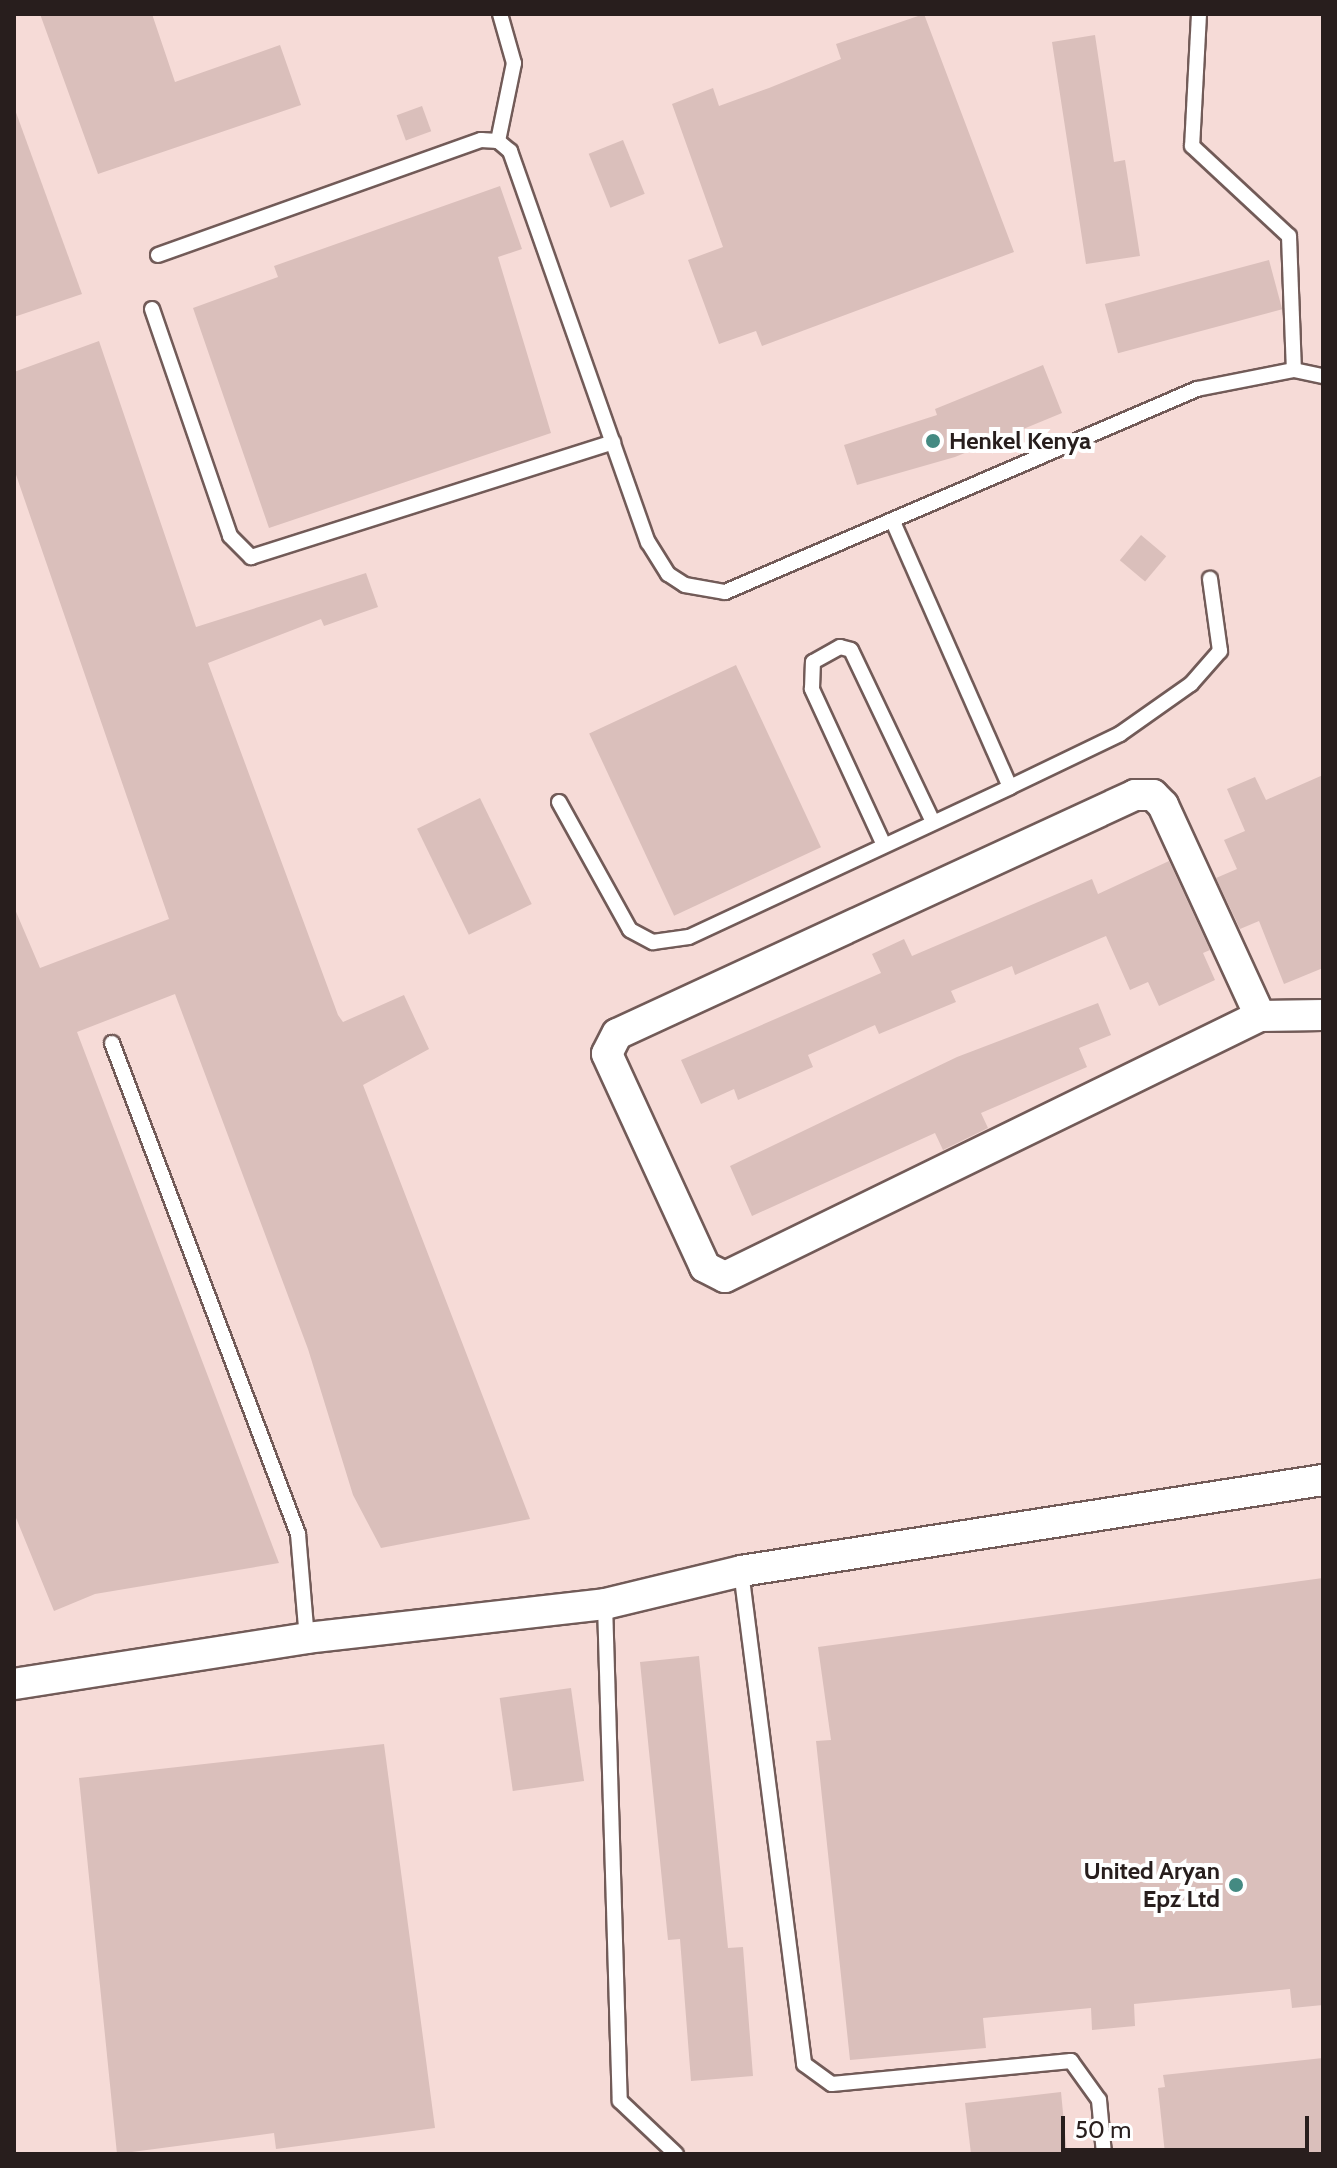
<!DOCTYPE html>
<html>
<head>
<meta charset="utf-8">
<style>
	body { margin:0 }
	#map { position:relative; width:1337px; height:2168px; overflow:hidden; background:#f6dbd7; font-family:Cabin,sans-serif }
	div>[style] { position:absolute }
	.building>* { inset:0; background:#dabfbb; transform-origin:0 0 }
	.roads { filter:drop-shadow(2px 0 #725b58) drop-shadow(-2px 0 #725b58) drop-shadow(0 2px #725b58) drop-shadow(0 -2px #725b58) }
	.lane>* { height:14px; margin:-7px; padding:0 7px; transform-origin:7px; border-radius:7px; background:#fff }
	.street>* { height:30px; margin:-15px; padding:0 15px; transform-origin:15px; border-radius:15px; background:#fff }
	.dots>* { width:22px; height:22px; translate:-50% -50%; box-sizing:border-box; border:4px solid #fff; border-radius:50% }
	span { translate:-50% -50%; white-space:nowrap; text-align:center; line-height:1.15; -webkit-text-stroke:8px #fff; paint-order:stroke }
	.poi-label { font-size:24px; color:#281e1d; font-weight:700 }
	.left { translate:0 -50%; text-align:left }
	.right { translate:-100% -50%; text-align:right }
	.frame { position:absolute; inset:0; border:16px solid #281e1d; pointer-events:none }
	.scale { position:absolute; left:1061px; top:2116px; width:248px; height:36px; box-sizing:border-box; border:4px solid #281e1d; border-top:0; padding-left:10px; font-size:24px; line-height:28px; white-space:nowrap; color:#281e1d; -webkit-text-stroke:6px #fff; paint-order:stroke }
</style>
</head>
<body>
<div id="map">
	<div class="building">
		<div style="clip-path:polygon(40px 14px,152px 14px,175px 82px,280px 45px,301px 105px,98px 174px)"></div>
		<div style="clip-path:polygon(924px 14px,1014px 252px,762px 346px,756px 331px,719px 344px,688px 260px,723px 247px,672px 104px,713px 88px,719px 106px,769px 88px,841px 59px,836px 44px)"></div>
		<div style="clip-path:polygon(1095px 35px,1114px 162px,1125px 160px,1140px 256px,1086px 264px,1052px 42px)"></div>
		<div style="left:422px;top:106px;width:27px;height:27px;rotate:70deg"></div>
		<div style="clip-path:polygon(14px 107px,82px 294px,14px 317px)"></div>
		<div style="left:623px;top:140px;width:58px;height:37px;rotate:68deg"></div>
		<div style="clip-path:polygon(500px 186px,522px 249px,498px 257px,551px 433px,269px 528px,193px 308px,278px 277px,274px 266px)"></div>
		<div style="left:1269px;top:260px;width:51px;height:170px;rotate:75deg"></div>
		<div style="clip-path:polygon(99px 341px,196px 627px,366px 573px,378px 607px,324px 626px,321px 619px,208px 663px,338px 1015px,343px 1022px,404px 995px,429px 1049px,363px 1085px,530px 1519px,381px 1548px,353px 1495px,308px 1349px,175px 994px,77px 1032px,279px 1563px,95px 1594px,54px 1611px,14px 1513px,14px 907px,40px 968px,169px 919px,14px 469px,14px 372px)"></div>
		<div style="clip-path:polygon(1043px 365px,1062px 413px,955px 457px,857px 485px,844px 445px,937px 415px,935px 409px)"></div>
		<div style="left:1141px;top:535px;width:33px;height:33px;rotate:40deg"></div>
		<div style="left:736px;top:665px;width:201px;height:162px;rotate:65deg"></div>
		<div style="clip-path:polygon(1323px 775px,1323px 968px,1284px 984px,1259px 921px,1240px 929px,1216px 878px,1237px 869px,1224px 840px,1245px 831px,1227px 789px,1255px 777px,1266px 800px)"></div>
		<div style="left:480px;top:798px;width:118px;height:70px;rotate:64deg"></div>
		<div style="clip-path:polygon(1169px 861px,1210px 950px,1203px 953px,1215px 980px,1159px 1006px,1148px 982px,1130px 990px,1106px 936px,1015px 975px,1012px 966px,951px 991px,956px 1002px,879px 1034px,875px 1025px,808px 1055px,813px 1067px,738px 1100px,734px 1089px,701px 1104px,681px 1060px,881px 973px,872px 954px,904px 939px,912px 956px,1092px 879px,1098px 894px)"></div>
		<div style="clip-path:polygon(1098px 1003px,1111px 1035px,1079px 1048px,1087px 1067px,981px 1113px,988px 1128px,943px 1150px,935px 1133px,752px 1216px,730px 1166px,957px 1057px)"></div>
		<div style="clip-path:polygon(1323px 1578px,1323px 2005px,1292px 2008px,1290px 1989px,1134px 2004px,1135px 2026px,1092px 2030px,1091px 2008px,983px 2018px,986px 2048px,850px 2060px,816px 1741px,831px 1740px,818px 1647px)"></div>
		<div style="clip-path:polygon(699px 1656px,728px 1948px,743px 1947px,753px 2076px,691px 2081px,680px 1939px,668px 1940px,640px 1662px)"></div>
		<div style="left:571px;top:1688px;width:94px;height:72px;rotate:82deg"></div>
		<div style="clip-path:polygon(384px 1744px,435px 2128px,276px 2149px,274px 2133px,117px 2154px,79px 1778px)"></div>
		<div style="clip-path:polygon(1323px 2058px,1323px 2154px,1165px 2154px,1158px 2088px,1165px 2087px,1163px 2075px)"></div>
		<div style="clip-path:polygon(1061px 2092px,1067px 2154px,971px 2154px,965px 2103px)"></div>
	</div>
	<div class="roads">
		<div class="lane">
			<div style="left:500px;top:14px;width:51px;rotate:74.1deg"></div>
			<div style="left:514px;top:63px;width:80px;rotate:101.6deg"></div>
			<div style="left:498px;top:141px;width:16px;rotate:40deg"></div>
			<div style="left:510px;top:151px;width:415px;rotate:70.6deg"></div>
			<div style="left:648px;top:542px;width:38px;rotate:58deg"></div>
			<div style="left:668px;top:574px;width:20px;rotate:33deg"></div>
			<div style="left:685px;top:585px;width:41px;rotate:9.9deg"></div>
			<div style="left:725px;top:592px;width:514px;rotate:-23.27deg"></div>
			<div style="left:1197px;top:389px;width:99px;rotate:-11.1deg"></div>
			<div style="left:1294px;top:370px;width:30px;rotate:12deg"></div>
			<div style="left:1199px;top:14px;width:132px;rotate:93deg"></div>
			<div style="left:1192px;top:146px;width:132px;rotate:42.9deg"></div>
			<div style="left:1289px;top:236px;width:134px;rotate:87.9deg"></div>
			<div style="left:158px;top:255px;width:343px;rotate:-19.6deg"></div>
			<div style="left:481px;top:140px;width:17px;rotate:3deg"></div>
			<div style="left:152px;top:309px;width:240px;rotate:71deg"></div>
			<div style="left:230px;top:536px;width:30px;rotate:45deg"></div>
			<div style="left:251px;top:557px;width:380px;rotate:-17.6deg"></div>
			<div style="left:1010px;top:787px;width:122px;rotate:-25.7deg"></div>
			<div style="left:1120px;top:734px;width:87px;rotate:-35.2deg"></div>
			<div style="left:1191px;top:684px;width:44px;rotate:-48.7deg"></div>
			<div style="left:1220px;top:651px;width:73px;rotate:-97.9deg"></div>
			<div style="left:559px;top:802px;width:146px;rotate:61deg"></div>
			<div style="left:630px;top:930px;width:26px;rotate:28deg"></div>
			<div style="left:653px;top:942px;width:36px;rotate:-8deg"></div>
			<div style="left:689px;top:937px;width:354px;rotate:-25deg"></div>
			<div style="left:1010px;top:787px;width:290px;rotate:-113.8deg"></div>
			<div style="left:883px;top:843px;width:170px;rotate:-114.8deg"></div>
			<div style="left:812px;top:689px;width:27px;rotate:-88deg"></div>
			<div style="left:813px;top:662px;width:31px;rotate:-29deg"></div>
			<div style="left:840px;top:647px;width:11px;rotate:15deg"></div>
			<div style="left:851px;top:650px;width:188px;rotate:64.5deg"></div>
			<div style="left:112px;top:1043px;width:525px;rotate:69.25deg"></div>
			<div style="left:298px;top:1534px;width:104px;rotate:85.1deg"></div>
			<div style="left:741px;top:1571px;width:497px;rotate:82.7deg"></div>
			<div style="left:804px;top:2064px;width:34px;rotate:36deg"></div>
			<div style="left:832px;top:2084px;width:240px;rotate:-5.5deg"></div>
			<div style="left:1071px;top:2061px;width:48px;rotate:54.3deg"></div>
			<div style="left:1099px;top:2100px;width:54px;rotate:84.7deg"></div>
			<div style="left:605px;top:1604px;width:497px;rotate:88.3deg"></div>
			<div style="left:620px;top:2101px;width:77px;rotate:43.4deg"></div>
		</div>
		<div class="street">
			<div style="left:1260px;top:1016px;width:232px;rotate:-114.7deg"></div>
			<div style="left:1163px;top:805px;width:14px;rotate:-135deg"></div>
			<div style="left:1153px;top:795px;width:18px;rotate:180deg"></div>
			<div style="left:1135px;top:795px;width:570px;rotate:155.23deg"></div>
			<div style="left:617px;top:1034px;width:22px;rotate:117deg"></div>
			<div style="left:607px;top:1054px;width:234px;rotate:65.3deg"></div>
			<div style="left:705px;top:1267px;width:22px;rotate:27deg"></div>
			<div style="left:725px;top:1277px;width:595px;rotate:-26.01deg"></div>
			<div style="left:1260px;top:1016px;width:63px;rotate:-0.9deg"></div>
			<div style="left:14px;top:1684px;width:297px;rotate:-8.9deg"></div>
			<div style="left:307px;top:1638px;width:300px;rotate:-6.5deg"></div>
			<div style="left:605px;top:1604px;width:140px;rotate:-13.6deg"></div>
			<div style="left:741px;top:1571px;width:589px;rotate:-8.89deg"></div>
		</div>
	</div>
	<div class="dots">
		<div style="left:933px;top:441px;background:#448a82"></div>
		<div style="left:1236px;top:1885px;background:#448a82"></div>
	</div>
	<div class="poi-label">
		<span class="left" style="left:949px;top:441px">Henkel Kenya</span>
		<span class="right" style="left:1220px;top:1885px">United Aryan<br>Epz Ltd</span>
	</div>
	<div class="frame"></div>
	<div class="scale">50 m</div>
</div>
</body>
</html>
